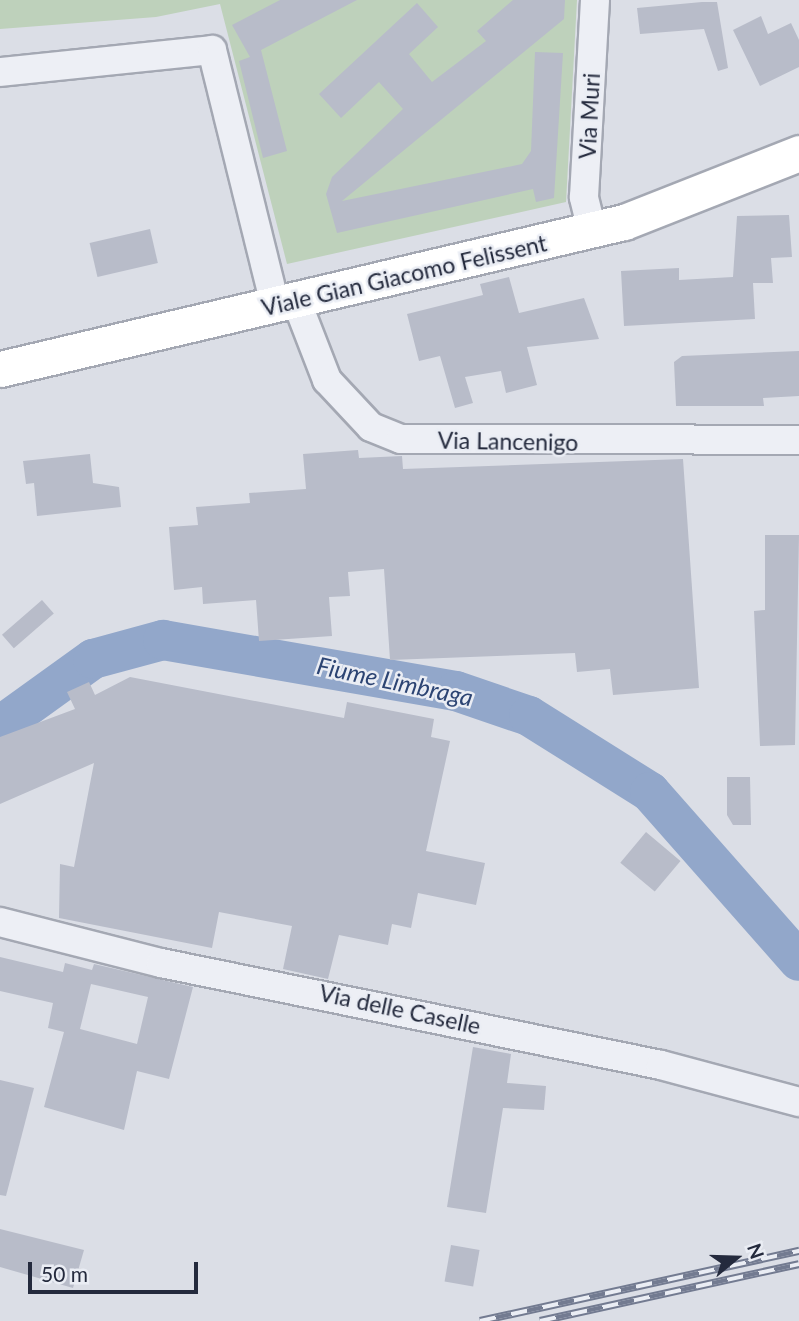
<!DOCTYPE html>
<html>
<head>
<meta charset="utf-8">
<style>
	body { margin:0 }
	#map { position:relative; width:799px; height:1321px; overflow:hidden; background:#dbdee6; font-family:Lato,sans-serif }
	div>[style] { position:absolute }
	.green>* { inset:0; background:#bed1bb }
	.river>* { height:40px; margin:-20px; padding:0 20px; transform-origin:20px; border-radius:20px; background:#92a7ca }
	.building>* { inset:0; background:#b8bcc9; transform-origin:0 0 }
	.roads { filter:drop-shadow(2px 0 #a4a8b3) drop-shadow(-2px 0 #a4a8b3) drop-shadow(0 2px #a4a8b3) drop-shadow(0 -2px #a4a8b3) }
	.minor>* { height:28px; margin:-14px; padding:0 14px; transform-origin:14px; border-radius:14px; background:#edeff5 }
	.major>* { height:35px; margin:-17.5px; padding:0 17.5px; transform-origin:17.5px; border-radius:17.5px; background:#fff }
	.rail>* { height:8px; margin-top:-4px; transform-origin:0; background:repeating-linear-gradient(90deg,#eaedf4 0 16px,#737b91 0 32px); box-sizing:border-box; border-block:2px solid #737b91 }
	span { translate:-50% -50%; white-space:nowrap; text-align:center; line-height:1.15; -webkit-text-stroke:5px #eaedf4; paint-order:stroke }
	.street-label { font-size:23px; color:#242a3d }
	.water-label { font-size:24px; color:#2c4473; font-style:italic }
	.north { position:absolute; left:701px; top:1223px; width:70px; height:70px; -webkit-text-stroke:5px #eaedf4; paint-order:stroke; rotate:71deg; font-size:19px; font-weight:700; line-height:28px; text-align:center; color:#242a3d }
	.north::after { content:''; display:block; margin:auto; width:24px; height:32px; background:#242a3d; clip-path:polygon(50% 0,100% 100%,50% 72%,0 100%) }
	.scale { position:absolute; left:28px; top:1262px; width:170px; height:32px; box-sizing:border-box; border:4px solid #242a3d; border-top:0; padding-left:9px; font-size:21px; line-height:24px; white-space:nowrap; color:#242a3d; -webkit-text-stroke:5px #eaedf4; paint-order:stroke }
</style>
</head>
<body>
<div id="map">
	<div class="green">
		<div style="clip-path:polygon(0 0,577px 0,566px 202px,287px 264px,220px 4px,156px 17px,0 29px)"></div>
	</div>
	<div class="river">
		<div style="left:0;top:726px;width:115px;rotate:-35.8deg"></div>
		<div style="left:93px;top:659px;width:73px;rotate:-15.2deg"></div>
		<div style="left:163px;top:640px;width:297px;rotate:9.9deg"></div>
		<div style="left:456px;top:691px;width:77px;rotate:18.9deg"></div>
		<div style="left:529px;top:716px;width:143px;rotate:32.1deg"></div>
		<div style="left:650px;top:792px;width:225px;rotate:48.6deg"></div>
	</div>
	<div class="building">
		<div style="clip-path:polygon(280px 0,357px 0,261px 50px,287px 151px,263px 158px,239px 61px,250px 57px,232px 25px)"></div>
		<div style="clip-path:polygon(513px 0,565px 0,564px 19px,342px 201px,522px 164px,531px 151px,535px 52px,563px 53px,554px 198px,536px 202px,533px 189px,337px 233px,326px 194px,332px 177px,403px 109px,379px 82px,341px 118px,319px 94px,417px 3px,438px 27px,409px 54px,432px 82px,486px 41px,477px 31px)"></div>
		<div style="clip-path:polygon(702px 2px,717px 2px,728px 68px,718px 71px,704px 29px,640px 34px,637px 8px)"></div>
		<div style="clip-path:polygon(761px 16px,768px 34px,791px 23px,799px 40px,799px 67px,760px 86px,733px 30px)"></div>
		<div style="clip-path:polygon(789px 215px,792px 257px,771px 258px,773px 283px,753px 283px,755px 319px,624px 326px,621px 271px,679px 268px,679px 280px,733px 277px,737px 216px)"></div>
		<div style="left:150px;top:229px;width:35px;height:62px;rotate:77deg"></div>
		<div style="clip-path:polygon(509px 277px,519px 313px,584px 298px,599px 339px,527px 347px,537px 385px,506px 393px,501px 371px,465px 377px,473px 403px,455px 408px,440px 356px,419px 361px,407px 314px,483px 295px,480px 284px)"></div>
		<div style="clip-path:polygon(799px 351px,799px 396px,763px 398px,764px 406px,676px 406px,674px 362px,682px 356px)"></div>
		<div style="clip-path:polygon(358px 450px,359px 458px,402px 456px,403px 469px,683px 459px,699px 688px,613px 695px,610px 669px,577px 672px,575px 653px,390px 660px,384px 569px,348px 572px,350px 596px,329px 597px,332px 636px,259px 641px,256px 600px,203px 604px,202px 587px,174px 590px,169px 527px,198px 525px,196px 507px,250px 503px,249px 493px,306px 489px,303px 454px)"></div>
		<div style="clip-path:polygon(90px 454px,93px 483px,119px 487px,121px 507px,37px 516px,34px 483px,26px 484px,23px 461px)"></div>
		<div style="clip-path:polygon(765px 535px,799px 535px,795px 745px,760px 746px,754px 611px,765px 610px)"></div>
		<div style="left:42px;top:600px;width:18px;height:53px;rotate:49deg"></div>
		<div style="clip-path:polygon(130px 677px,344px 718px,347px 702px,434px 719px,431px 737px,450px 741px,426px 851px,485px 863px,476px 905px,418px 893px,411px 928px,392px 924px,388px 945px,339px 935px,328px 979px,283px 969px,292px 926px,219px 912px,212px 948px,59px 918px,60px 864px,74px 867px,94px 763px,0 804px,0 737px,75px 709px,67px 692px,89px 682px,95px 695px)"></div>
		<div style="clip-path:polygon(727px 777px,750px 777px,751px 825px,733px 825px,727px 815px)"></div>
		<div style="left:646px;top:832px;width:45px;height:40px;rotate:40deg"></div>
		<div style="clip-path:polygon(evenodd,0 957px,63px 972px,65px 963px,92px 970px,94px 964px,193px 987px,169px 1079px,137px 1071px,124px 1130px,44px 1107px,64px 1032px,48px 1028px,53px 1003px,0 991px,0 957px,91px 984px,148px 997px,137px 1044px,80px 1029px,91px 984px)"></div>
		<div style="clip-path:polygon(473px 1047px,511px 1054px,507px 1083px,546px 1086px,544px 1110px,503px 1108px,486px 1213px,447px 1207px)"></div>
		<div style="clip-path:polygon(0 1080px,34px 1088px,6px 1196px,0 1195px)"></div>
		<div style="clip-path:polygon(0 1229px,84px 1250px,73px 1288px,0 1267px)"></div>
		<div style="left:451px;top:1245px;width:29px;height:37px;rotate:10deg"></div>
	</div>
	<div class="roads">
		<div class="minor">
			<div style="left:0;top:72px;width:213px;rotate:-5.9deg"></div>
			<div style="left:212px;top:50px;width:263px;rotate:76.1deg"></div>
			<div style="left:592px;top:230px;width:34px;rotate:-104deg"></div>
			<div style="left:584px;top:197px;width:197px;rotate:-86.8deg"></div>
			<div style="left:296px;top:300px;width:86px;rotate:68.8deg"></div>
			<div style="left:327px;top:380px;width:64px;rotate:46.9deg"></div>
			<div style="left:371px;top:427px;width:32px;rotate:22deg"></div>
			<div style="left:401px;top:439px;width:398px;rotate:0.1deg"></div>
			<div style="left:0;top:922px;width:166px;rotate:14.3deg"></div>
			<div style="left:161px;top:963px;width:510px;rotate:11.53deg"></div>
			<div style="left:661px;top:1065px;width:143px;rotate:15deg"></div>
		</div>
		<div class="major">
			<div style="left:0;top:369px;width:641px;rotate:-13.26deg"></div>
			<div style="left:624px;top:222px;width:188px;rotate:-21.5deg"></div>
		</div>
	</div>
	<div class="rail">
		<div style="left:480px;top:1321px;width:327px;rotate:-12.4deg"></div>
		<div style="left:540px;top:1321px;width:265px;rotate:-12.4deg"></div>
	</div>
	<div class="street-label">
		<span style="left:589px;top:116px;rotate:-87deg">Via Muri</span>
		<span style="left:404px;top:275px;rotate:-13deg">Viale Gian Giacomo Felissent</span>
		<span style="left:508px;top:441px;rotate:1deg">Via Lancenigo</span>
		<span style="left:400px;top:1009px;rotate:12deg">Via delle Caselle</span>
	</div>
	<div class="water-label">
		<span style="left:395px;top:681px;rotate:12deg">Fiume Limbraga</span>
	</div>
	<div class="north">N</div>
	<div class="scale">50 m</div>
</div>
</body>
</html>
